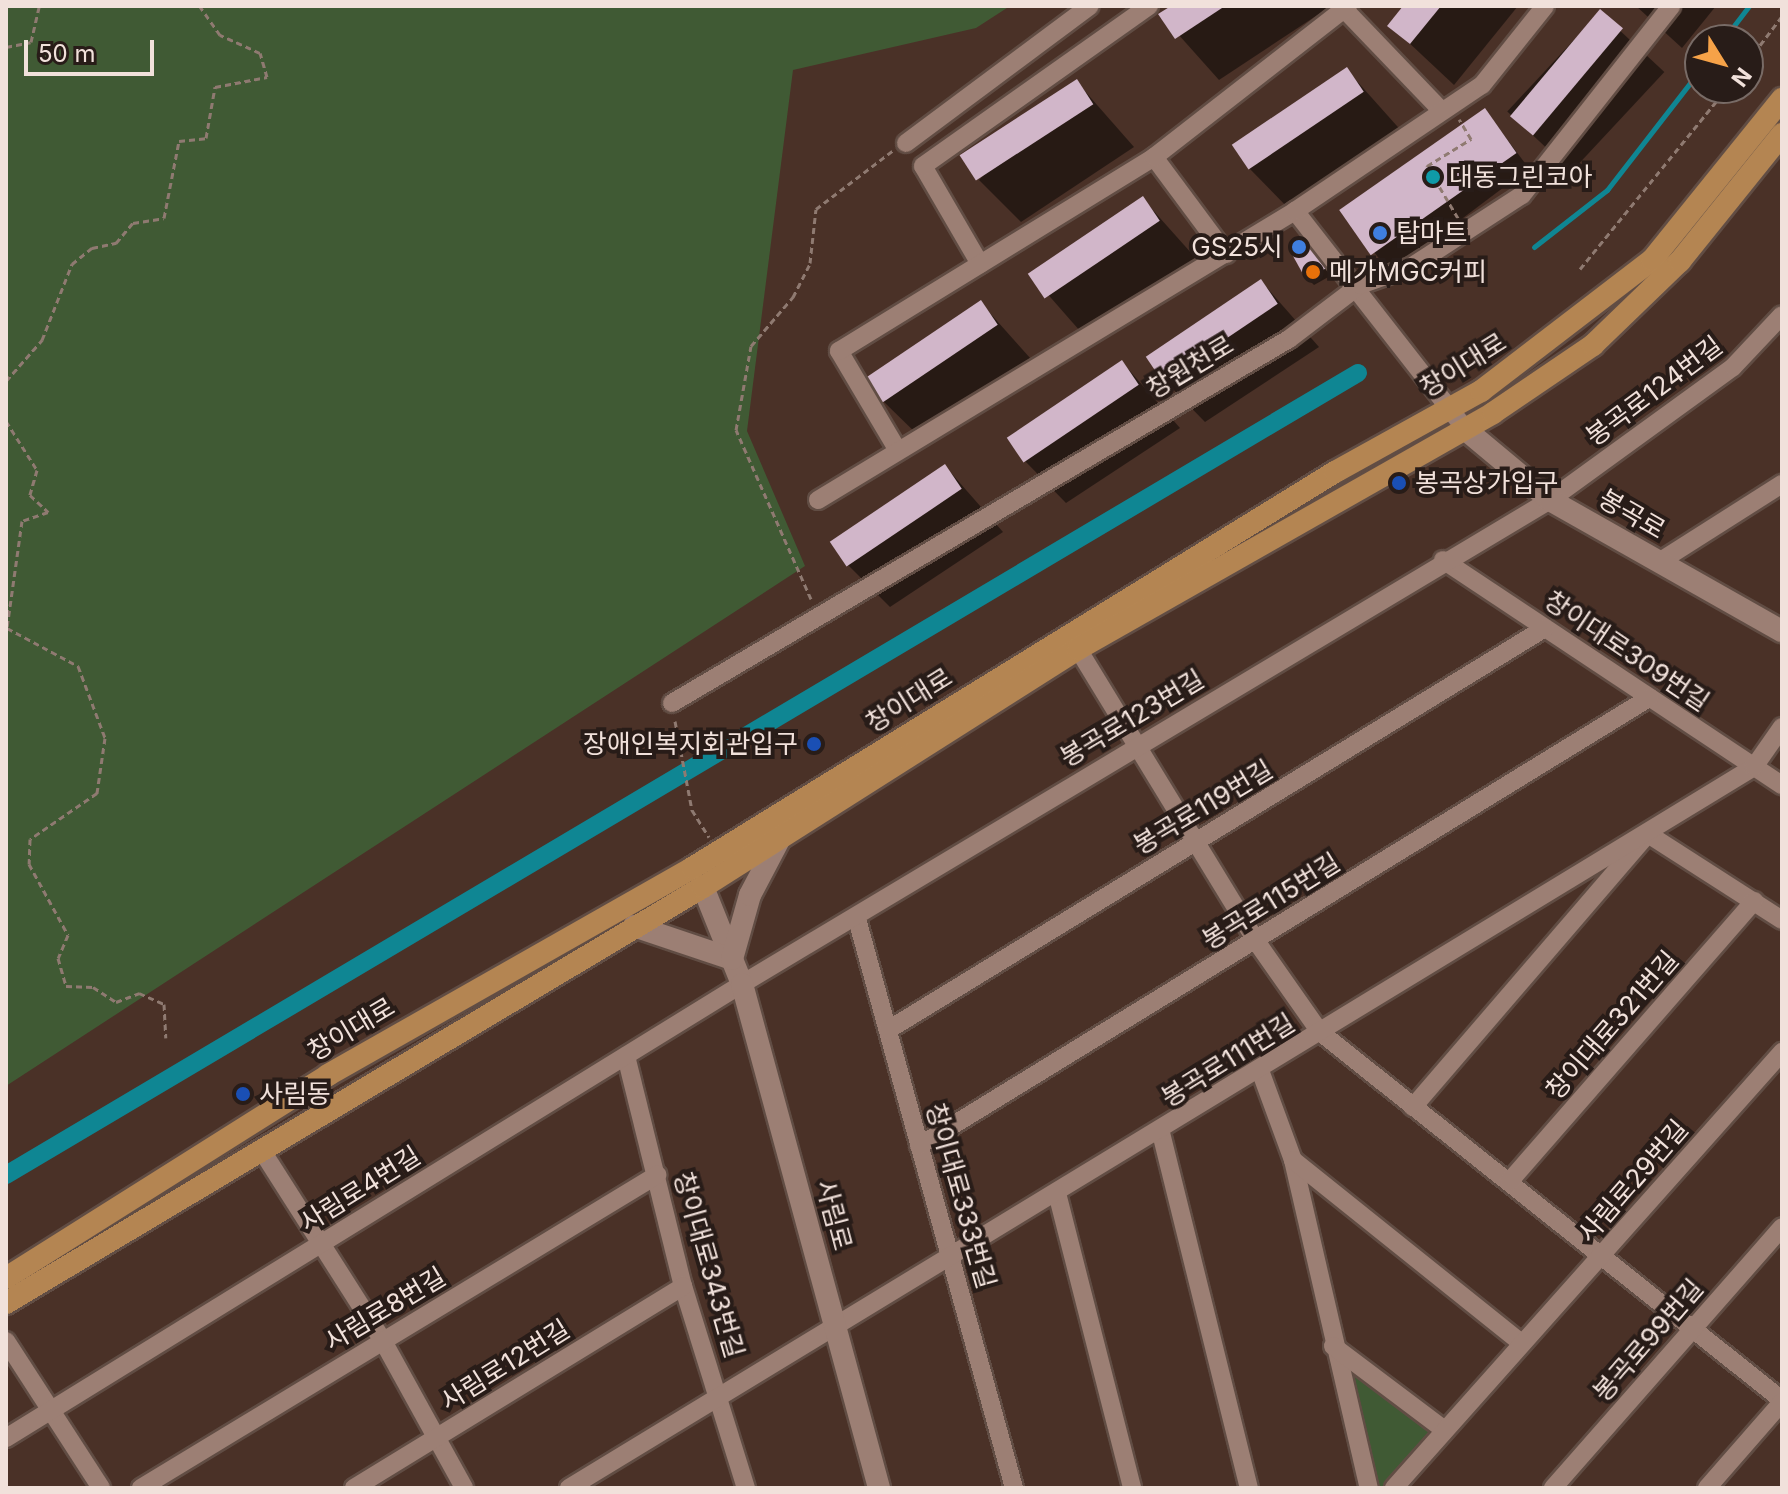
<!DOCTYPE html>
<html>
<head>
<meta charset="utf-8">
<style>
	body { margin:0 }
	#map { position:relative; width:1788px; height:1494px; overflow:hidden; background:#4a3127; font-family:Inter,"Noto Sans KR",sans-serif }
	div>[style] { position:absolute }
	.green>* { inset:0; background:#405a34 }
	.shadow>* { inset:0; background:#0007; transform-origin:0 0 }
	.stream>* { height:5px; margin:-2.5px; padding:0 2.5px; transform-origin:2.5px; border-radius:2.5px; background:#0f8693 }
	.canal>* { height:18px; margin:-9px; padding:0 9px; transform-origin:9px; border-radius:9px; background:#0f8693 }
	.building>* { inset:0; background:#d1b6c9; transform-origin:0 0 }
	.path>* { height:3px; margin-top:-1.5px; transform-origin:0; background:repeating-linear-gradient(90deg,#8f7a71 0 6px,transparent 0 10px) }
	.roads { filter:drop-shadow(2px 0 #614d44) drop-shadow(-2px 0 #614d44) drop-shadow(0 2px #614d44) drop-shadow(0 -2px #614d44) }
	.minor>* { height:18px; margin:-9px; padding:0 9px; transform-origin:9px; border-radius:9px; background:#9c7f74 }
	.tertiary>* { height:22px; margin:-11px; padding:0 11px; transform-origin:11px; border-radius:11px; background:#9c7f74 }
	.primary>* { height:22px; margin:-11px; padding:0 11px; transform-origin:11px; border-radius:11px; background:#b48552 }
	.dots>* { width:22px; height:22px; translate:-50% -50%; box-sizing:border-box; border:4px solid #281c18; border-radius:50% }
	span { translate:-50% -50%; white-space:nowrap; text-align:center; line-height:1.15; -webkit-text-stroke:8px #281c18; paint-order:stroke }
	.poi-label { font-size:26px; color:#f1e1db }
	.left { translate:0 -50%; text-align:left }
	.right { translate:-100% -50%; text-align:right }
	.street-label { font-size:26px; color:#f1e1db }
	.frame { position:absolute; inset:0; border:8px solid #f1e1db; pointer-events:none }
	.north { position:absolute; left:1684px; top:24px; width:80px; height:80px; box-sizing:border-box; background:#281c18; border:2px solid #786b66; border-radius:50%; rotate:127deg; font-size:22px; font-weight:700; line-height:32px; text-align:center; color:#f1e1db }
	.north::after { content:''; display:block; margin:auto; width:28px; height:36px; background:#f6a248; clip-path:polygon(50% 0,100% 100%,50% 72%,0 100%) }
	.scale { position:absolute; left:24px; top:40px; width:130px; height:36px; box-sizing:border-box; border:4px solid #f1e1db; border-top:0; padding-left:10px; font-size:24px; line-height:28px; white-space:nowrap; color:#f1e1db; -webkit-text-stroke:6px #281c18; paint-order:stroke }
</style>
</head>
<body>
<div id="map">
	<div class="green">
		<div style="clip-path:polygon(6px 6px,1010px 6px,976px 28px,793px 70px,747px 431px,805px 566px,6px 1086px)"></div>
		<div style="clip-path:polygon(1341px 1359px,1438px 1430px,1388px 1488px,1376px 1488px)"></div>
	</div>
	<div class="shadow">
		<div style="clip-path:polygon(1174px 6px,1331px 6px,1219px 80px,1161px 15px)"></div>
		<div style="clip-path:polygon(1405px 6px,1518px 6px,1454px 85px,1390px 25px)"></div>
		<div style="clip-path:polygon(1636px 6px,1716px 6px,1682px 48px)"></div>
		<div style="left:1600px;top:12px;width:88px;height:136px;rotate:43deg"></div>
		<div style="clip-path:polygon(1347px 70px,1405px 135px,1291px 211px,1249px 168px)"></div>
		<div style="clip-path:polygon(1076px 81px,1134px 147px,1021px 222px,979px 180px)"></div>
		<div style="left:1485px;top:110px;width:73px;height:174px;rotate:53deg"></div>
		<div style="clip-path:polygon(1143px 199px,1201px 264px,1087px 339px,1030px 274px)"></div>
		<div style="clip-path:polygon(1317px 248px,1332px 275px,1314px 285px,1307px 278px)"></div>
		<div style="clip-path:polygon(1261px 281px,1319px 347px,1205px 422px,1163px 379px)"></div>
		<div style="clip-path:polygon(981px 303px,1039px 368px,926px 443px,883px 401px)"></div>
		<div style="clip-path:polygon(1122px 362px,1180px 428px,1066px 503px,1024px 460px)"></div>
		<div style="clip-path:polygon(945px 466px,1003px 532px,890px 607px,847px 564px)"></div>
	</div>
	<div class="stream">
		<div style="left:1723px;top:40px;width:43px;rotate:-52.6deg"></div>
		<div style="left:1534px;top:247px;width:93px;rotate:-38deg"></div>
		<div style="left:1607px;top:190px;width:152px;rotate:-52.2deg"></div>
	</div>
	<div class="canal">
		<div style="left:6px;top:1175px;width:1572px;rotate:-30.68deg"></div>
	</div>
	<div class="building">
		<div style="clip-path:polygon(1171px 6px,1225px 6px,1175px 39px,1158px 14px)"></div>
		<div style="clip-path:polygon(1403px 6px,1441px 6px,1410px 44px,1387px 26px)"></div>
		<div style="left:1600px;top:9px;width:30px;height:140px;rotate:40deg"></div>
		<div style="left:1347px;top:67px;width:30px;height:139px;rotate:56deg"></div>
		<div style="left:1077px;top:79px;width:30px;height:140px;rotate:57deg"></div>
		<div style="left:1485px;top:108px;width:55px;height:178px;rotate:55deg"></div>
		<div style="left:1143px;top:196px;width:30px;height:139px;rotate:56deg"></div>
		<div style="left:1311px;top:239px;width:33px;height:24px;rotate:61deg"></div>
		<div style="left:1261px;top:279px;width:30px;height:139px;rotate:56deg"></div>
		<div style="left:981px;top:300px;width:30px;height:139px;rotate:56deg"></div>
		<div style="left:1122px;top:360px;width:30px;height:139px;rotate:56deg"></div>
		<div style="left:945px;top:464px;width:30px;height:139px;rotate:56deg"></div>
	</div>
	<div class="path">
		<div style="left:6px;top:47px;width:25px;rotate:-11deg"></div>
		<div style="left:31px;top:42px;width:37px;rotate:-77deg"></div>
		<div style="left:1748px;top:61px;width:56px;rotate:-52.9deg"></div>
		<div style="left:1458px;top:218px;width:61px;rotate:-120.8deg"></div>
		<div style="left:1427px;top:166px;width:52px;rotate:-31.5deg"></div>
		<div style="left:1471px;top:139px;width:23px;rotate:-121deg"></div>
		<div style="left:1580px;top:269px;width:233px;rotate:-50.9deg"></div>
		<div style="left:6px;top:381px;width:55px;rotate:-48.7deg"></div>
		<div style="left:42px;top:340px;width:82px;rotate:-68.5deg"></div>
		<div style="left:72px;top:264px;width:26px;rotate:-39deg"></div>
		<div style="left:92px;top:248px;width:25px;rotate:-12deg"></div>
		<div style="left:116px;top:243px;width:26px;rotate:-50deg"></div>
		<div style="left:133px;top:223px;width:31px;rotate:-9deg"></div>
		<div style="left:164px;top:218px;width:78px;rotate:-79deg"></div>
		<div style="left:179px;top:141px;width:27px;rotate:-6deg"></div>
		<div style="left:206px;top:138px;width:52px;rotate:-80deg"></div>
		<div style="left:215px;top:87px;width:53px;rotate:-10.9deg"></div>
		<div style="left:267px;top:77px;width:25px;rotate:-106deg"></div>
		<div style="left:260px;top:53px;width:44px;rotate:-155.8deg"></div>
		<div style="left:220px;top:35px;width:35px;rotate:-125deg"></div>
		<div style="left:6px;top:421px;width:58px;rotate:57.7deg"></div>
		<div style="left:37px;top:470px;width:26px;rotate:106deg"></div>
		<div style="left:30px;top:495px;width:25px;rotate:43deg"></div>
		<div style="left:48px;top:512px;width:28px;rotate:161deg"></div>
		<div style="left:22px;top:521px;width:108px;rotate:98deg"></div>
		<div style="left:7px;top:628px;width:81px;rotate:28.2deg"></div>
		<div style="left:78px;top:666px;width:77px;rotate:69.4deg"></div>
		<div style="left:105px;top:738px;width:56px;rotate:98.3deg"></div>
		<div style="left:97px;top:793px;width:81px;rotate:145.5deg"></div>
		<div style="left:30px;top:839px;width:25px;rotate:92deg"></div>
		<div style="left:29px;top:864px;width:81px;rotate:61.2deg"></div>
		<div style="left:68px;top:935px;width:25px;rotate:113deg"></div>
		<div style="left:58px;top:958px;width:29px;rotate:74deg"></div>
		<div style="left:66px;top:986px;width:27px;rotate:2deg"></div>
		<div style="left:93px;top:987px;width:27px;rotate:33deg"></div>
		<div style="left:116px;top:1002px;width:25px;rotate:-21deg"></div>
		<div style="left:139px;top:993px;width:27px;rotate:24deg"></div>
		<div style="left:164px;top:1004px;width:34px;rotate:87deg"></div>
		<div style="left:811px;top:599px;width:185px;rotate:-113.9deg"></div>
		<div style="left:736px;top:430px;width:85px;rotate:-79.9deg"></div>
		<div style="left:751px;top:346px;width:65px;rotate:-49.4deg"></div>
		<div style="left:793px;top:297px;width:38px;rotate:-63deg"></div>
		<div style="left:810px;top:263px;width:54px;rotate:-83.7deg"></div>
		<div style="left:816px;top:209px;width:96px;rotate:-37.3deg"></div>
		<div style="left:675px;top:721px;width:91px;rotate:79.2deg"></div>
		<div style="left:692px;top:810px;width:32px;rotate:58deg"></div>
	</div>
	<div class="roads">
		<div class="minor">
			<div style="left:1345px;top:10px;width:137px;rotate:46.2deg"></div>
			<div style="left:906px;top:143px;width:229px;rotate:-36.7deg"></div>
			<div style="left:1154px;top:157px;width:121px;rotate:53.4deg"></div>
			<div style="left:1295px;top:211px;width:278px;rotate:52deg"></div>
			<div style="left:980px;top:264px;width:113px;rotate:-120.2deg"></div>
			<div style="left:923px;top:166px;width:277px;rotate:-35.3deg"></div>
			<div style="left:897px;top:449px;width:114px;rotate:-120.6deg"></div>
			<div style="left:839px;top:351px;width:370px;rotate:-31.6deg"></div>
			<div style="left:1154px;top:157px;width:246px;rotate:-37.9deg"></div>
			<div style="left:818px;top:500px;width:558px;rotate:-31.21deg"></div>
			<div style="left:1295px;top:211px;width:225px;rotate:-34deg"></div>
			<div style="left:1482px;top:85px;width:101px;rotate:-51.4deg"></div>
			<div style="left:1443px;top:560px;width:407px;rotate:33.6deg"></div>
			<div style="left:1659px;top:562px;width:146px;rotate:-32.4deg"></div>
			<div style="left:1078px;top:649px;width:342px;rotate:58.6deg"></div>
			<div style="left:1256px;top:941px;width:111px;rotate:54.9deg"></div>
			<div style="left:1320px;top:1032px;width:591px;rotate:38.54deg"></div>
			<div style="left:672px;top:703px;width:716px;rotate:-30.54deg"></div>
			<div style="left:1289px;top:339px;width:89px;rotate:-37.3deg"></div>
			<div style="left:1360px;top:285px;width:54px;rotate:-19.4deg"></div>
			<div style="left:1411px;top:267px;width:132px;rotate:-33deg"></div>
			<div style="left:1522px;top:195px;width:241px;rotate:-51.7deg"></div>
			<div style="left:857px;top:919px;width:590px;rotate:74.57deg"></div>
			<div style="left:888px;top:1030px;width:770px;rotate:-31.46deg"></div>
			<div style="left:626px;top:1056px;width:237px;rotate:76.1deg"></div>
			<div style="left:683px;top:1286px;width:212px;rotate:72.7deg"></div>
			<div style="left:1261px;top:1073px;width:93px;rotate:69.8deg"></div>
			<div style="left:1293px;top:1160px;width:337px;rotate:77deg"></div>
			<div style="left:1413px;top:1107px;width:360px;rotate:-49.3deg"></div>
			<div style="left:1648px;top:834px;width:159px;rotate:32.7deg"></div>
			<div style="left:1161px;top:1133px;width:366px;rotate:76.1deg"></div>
			<div style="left:919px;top:1146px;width:857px;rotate:-31.54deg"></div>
			<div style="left:264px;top:1154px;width:222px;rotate:57.5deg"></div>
			<div style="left:383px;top:1341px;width:168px;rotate:61.1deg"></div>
			<div style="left:1293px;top:1160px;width:291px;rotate:38.7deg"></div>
			<div style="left:1509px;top:1182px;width:373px;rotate:-48.9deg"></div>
			<div style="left:1058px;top:1197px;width:300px;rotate:75.7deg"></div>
			<div style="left:6px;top:1341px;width:175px;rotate:57.1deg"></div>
			<div style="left:1333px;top:1346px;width:138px;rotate:37deg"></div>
			<div style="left:6px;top:1438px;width:865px;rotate:-31.67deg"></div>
			<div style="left:742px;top:984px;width:942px;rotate:-30.92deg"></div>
			<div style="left:1550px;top:500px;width:226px;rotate:-36deg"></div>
			<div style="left:1733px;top:367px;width:71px;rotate:-46.7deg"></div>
			<div style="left:141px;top:1488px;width:604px;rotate:-31.24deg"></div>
			<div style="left:354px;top:1488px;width:386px;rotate:-31.5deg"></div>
			<div style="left:569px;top:1488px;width:1387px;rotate:-31.32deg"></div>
			<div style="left:1754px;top:767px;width:49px;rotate:-55deg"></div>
			<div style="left:1394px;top:1488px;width:584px;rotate:-48.33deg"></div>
			<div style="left:1553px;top:1488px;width:347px;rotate:-48.7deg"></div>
			<div style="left:1707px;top:1488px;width:114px;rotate:-48.9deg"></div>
		</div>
		<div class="tertiary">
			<div style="left:1466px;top:430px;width:109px;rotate:39.8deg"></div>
			<div style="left:1550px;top:500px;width:266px;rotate:29.5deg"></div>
			<div style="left:703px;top:887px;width:105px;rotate:68.1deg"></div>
			<div style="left:742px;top:984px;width:522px;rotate:74.79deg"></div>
			<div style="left:634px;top:926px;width:103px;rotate:18.6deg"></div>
			<div style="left:732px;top:959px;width:66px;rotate:-74.3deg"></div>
			<div style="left:750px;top:895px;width:62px;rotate:-62.2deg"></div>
		</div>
		<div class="primary">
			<div style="left:6px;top:1278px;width:381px;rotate:-32.2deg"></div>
			<div style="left:328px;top:1075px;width:419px;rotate:-29.6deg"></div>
			<div style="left:692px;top:868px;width:755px;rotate:-31.63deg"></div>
			<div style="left:1335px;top:472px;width:167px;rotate:-29deg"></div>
			<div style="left:1481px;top:391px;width:215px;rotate:-37.5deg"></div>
			<div style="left:1652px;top:260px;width:207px;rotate:-51.1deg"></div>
			<div style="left:6px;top:1303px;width:812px;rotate:-30.83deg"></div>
			<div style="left:703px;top:887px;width:444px;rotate:-32.4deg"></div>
			<div style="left:1078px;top:649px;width:477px;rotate:-29.6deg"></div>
			<div style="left:1493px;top:413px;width:121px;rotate:-34.2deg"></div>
			<div style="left:1593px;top:345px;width:121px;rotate:-44deg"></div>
			<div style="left:1680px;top:261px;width:163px;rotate:-51.2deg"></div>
		</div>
	</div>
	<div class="dots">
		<div style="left:1433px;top:177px;background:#0f9aa8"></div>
		<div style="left:1380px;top:233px;background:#3f7fe0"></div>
		<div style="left:1299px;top:247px;background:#3f7fe0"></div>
		<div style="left:1313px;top:272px;background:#e8710a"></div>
		<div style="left:1399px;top:483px;background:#1a4fb4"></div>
		<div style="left:814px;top:744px;background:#1a4fb4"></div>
		<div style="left:243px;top:1094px;background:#1a4fb4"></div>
	</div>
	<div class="poi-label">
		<span class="left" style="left:1449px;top:177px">대동그린코아</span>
		<span class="left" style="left:1396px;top:233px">탑마트</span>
		<span class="right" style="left:1283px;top:247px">GS25시</span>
		<span class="left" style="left:1329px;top:272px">메가MGC커피</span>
		<span class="left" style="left:1415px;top:483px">봉곡상가입구</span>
		<span class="right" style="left:798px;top:744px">장애인복지회관입구</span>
		<span class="left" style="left:259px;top:1094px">사림동</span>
	</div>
	<div class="street-label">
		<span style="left:1463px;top:365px;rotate:-32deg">창이대로</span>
		<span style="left:1190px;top:367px;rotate:-31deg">창원천로</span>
		<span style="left:1654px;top:391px;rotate:-37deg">봉곡로124번길</span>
		<span style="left:1632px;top:514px;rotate:30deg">봉곡로</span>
		<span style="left:1627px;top:651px;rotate:34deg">창이대로309번길</span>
		<span style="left:909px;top:700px;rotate:-32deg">창이대로</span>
		<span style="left:1132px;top:718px;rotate:-31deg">봉곡로123번길</span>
		<span style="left:1203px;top:807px;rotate:-31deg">봉곡로119번길</span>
		<span style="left:1271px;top:901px;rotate:-32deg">봉곡로115번길</span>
		<span style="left:1612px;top:1025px;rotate:-49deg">창이대로321번길</span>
		<span style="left:351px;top:1029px;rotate:-31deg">창이대로</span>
		<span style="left:1228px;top:1060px;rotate:-32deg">봉곡로111번길</span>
		<span style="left:1633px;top:1181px;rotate:-49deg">사림로29번길</span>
		<span style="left:360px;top:1189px;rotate:-32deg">사림로4번길</span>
		<span style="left:961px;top:1196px;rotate:74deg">창이대로333번길</span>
		<span style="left:834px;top:1215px;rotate:75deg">사림로</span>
		<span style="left:709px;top:1265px;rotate:74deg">창이대로343번길</span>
		<span style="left:385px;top:1309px;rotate:-31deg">사림로8번길</span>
		<span style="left:1648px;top:1340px;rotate:-49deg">봉곡로99번길</span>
		<span style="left:505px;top:1365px;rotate:-32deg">사림로12번길</span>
	</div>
	<div class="frame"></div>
	<div class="north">N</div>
	<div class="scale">50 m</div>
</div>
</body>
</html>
